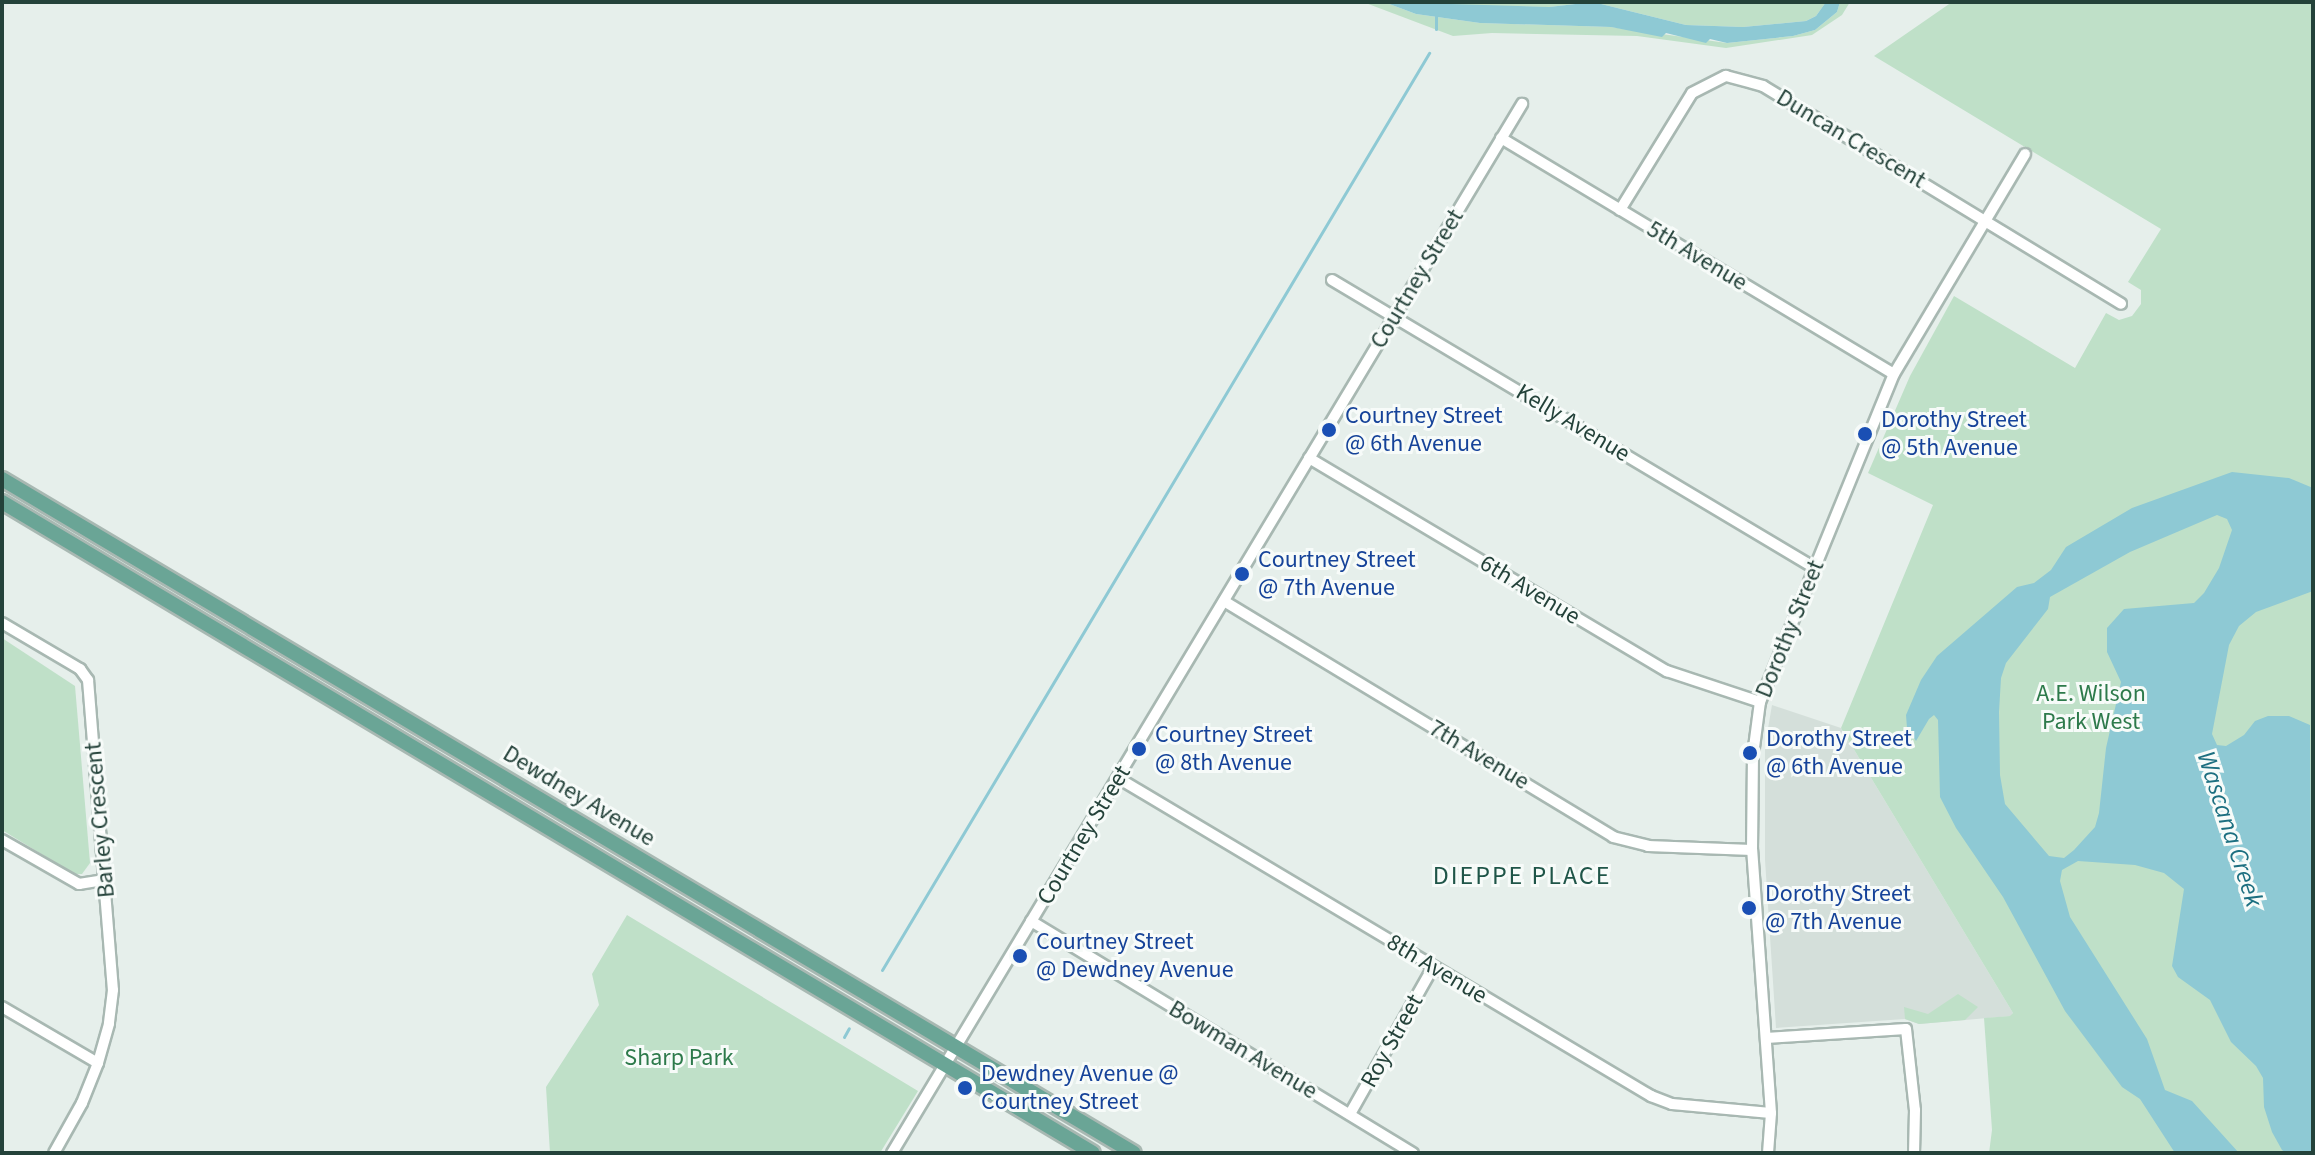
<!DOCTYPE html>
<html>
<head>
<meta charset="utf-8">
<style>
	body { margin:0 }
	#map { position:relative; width:2315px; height:1155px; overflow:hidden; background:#e6efeb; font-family:"Source Sans 3",sans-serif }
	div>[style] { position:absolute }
	.built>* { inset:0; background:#d4dfda }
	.green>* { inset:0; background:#bfe0c8 }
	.water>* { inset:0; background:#8ec9d4 }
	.stream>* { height:3px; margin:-1.5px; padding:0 1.5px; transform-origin:1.5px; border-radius:1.5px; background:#8ec9d4 }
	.roads { filter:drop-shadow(2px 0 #a8b8b2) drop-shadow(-2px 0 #a8b8b2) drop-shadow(0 2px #a8b8b2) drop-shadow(0 -2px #a8b8b2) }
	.minor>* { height:10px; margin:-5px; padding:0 5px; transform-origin:5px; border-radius:5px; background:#fff }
	.major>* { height:14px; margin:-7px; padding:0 7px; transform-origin:7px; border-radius:7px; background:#6aa596 }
	.dots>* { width:22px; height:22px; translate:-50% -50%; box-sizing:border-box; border:4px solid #f7fbf9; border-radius:50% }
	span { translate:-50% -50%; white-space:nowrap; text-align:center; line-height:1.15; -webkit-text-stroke:6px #f7fbf9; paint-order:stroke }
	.street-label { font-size:24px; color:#24423a }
	.transit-label { font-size:24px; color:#164399 }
	.left { translate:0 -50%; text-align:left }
	.park-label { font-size:24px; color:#2d7a4b }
	.water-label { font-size:26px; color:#1c6f80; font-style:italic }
	.neighbourhood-label { font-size:26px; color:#1f5548; letter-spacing:2px }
	.frame { position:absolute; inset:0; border:4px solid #24423a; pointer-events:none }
</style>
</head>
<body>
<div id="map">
	<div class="built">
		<div style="clip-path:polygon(1772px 705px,1841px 728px,2013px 1013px,2011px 1016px,1919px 1024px,1905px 1019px,1776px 1028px,1765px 860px,1765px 746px)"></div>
	</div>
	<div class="green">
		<div style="clip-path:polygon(1363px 2px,1384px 2px,1416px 14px,1480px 23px,1611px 27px,1727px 43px,1793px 36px,1815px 30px,1837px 12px,1840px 2px,1850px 2px,1842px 15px,1812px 35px,1726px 48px,1637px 36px,1492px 33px,1453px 36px)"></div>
		<div style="clip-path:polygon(1414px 2px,1826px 2px,1816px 16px,1806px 21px,1743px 27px,1686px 25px,1593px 2px,1549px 7px,1449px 6px)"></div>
		<div style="clip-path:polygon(1952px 2px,2313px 2px,2313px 1153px,1989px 1153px,1992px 1130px,1984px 1018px,2010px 1016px,2013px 1013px,1841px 728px,1933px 505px,1868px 473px,1910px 376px,1954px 296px,2075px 368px,2106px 313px,2119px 320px,2132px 316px,2141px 304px,2141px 290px,2128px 282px,2161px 229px,1874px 56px)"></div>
		<div style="clip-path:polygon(2px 638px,75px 686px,90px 863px,82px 874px,74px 874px,2px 830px)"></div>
		<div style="clip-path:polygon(627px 915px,918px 1091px,880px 1153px,550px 1153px,546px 1087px,599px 1005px,592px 974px)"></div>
		<div style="clip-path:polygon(1958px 994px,1978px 1007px,1965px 1020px,1919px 1024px,1905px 1019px,1904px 1007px,1928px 1014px)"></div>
	</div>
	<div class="water">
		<div style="clip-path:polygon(1384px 2px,1549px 7px,1593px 2px,1686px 25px,1743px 27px,1806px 21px,1816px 16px,1826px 2px,1840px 2px,1837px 12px,1815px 30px,1793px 36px,1727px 43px,1710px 39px,1706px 43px,1666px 33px,1662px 37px,1611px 27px,1480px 23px,1416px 14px)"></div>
		<div style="clip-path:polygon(evenodd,2232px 472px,2289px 478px,2313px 488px,2313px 591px,2256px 612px,2239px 626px,2229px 645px,2212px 734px,2217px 745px,2226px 746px,2244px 735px,2255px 721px,2268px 716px,2289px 716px,2310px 725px,2313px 1153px,2286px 1153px,2282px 1150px,2272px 1132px,2264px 1107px,2263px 1078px,2256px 1066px,2231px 1042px,2210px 1000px,2178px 977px,2172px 966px,2184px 889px,2164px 873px,2135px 865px,2078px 861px,2062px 870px,2060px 881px,2070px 917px,2147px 1039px,2165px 1090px,2192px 1101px,2239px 1153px,2175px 1153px,2140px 1099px,2122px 1087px,2065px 1011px,2003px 897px,1956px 828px,1940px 797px,1938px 720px,1934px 715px,1929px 719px,1916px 741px,1907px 728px,1906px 715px,1921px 680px,1937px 656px,2017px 587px,2034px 583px,2051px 570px,2066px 547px,2132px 508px,2232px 472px,2217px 515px,2227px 519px,2232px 530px,2219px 568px,2204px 593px,2194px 603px,2124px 609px,2107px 628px,2107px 652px,2121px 682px,2106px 748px,2099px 813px,2095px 827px,2074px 850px,2064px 858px,2049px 856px,2005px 804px,2000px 775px,1999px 712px,2001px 678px,2006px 663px,2048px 609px,2050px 597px,2130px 552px,2217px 515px)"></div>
	</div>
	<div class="stream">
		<div style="left:1436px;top:29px;width:13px;rotate:-90deg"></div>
		<div style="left:882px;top:970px;width:1068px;rotate:-59.18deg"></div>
		<div style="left:844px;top:1037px;width:10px;rotate:-61deg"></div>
	</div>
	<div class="roads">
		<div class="minor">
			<div style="left:1501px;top:138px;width:458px;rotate:31deg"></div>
			<div style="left:1620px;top:210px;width:137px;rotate:-58.4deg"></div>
			<div style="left:1692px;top:93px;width:38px;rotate:-27deg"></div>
			<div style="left:1726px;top:76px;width:38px;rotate:15deg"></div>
			<div style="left:1763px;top:86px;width:419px;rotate:31.3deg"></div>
			<div style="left:1332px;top:280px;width:560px;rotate:30.82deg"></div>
			<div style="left:1309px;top:458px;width:417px;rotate:30.8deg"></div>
			<div style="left:1667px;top:671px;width:98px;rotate:18.4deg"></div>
			<div style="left:1224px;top:601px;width:455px;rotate:31.2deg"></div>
			<div style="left:1613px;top:837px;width:36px;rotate:14deg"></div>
			<div style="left:1648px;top:846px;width:104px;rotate:2.2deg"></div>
			<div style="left:2px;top:623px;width:91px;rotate:30.5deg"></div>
			<div style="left:80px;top:669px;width:14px;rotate:54deg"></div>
			<div style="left:88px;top:680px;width:311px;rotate:85.4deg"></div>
			<div style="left:113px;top:990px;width:34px;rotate:97deg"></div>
			<div style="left:109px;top:1024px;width:41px;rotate:105.8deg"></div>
			<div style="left:98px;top:1063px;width:43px;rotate:111.8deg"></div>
			<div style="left:82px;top:1103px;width:57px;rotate:119.2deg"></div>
			<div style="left:1118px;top:778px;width:621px;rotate:30.82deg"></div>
			<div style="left:1651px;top:1096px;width:22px;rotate:21deg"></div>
			<div style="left:1672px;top:1104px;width:99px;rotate:5.2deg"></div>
			<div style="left:2px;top:840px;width:89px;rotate:29.7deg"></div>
			<div style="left:79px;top:884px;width:26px;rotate:-9deg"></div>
			<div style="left:1031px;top:921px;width:447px;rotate:31.3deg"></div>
			<div style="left:2px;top:1007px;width:111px;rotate:30.3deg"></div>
			<div style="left:1766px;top:1038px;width:140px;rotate:-3.7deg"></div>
			<div style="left:1906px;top:1029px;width:81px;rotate:83.7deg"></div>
			<div style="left:1915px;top:1110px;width:43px;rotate:91.3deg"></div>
			<div style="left:1350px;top:1114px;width:169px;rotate:-60.5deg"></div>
			<div style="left:892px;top:1153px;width:1224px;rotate:-59.01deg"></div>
			<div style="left:1768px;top:1153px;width:40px;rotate:-85.7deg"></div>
			<div style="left:1771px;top:1113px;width:264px;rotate:-94.1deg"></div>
			<div style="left:1752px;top:850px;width:95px;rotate:-89.4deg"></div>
			<div style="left:1753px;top:755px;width:53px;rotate:-82.5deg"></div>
			<div style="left:1760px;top:702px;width:354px;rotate:-67.8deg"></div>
			<div style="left:1894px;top:374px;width:256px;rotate:-59.2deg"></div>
		</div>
		<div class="major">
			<div style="left:2px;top:479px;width:1317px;rotate:30.77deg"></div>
			<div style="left:2px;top:502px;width:1270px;rotate:30.82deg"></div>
		</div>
	</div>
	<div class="dots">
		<div style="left:1329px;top:430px;background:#1a4fb4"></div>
		<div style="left:1865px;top:434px;background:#1a4fb4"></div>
		<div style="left:1242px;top:574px;background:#1a4fb4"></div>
		<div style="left:1139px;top:749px;background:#1a4fb4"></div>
		<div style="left:1750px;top:753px;background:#1a4fb4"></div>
		<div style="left:1749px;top:908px;background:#1a4fb4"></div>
		<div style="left:1020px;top:956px;background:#1a4fb4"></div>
		<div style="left:965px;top:1088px;background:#1a4fb4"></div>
	</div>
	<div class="street-label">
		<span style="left:1851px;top:139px;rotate:31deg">Duncan Crescent</span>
		<span style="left:1697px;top:256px;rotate:31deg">5th Avenue</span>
		<span style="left:1417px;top:279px;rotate:-59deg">Courtney Street</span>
		<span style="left:1573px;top:423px;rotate:31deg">Kelly Avenue</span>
		<span style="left:1530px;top:590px;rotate:31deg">6th Avenue</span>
		<span style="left:1790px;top:629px;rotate:-68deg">Dorothy Street</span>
		<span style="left:1479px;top:755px;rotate:31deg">7th Avenue</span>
		<span style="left:579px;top:796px;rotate:31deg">Dewdney Avenue</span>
		<span style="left:100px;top:820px;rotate:-95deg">Barley Crescent</span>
		<span style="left:1084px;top:835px;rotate:-59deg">Courtney Street</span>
		<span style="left:1437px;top:969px;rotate:31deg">8th Avenue</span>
		<span style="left:1392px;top:1041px;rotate:-61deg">Roy Street</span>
		<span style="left:1243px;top:1050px;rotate:31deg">Bowman Avenue</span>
	</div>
	<div class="transit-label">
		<span class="left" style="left:1345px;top:430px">Courtney Street<br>@ 6th Avenue</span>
		<span class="left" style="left:1881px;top:434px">Dorothy Street<br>@ 5th Avenue</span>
		<span class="left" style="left:1258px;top:574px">Courtney Street<br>@ 7th Avenue</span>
		<span class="left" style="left:1155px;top:749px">Courtney Street<br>@ 8th Avenue</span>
		<span class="left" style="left:1766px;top:753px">Dorothy Street<br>@ 6th Avenue</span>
		<span class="left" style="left:1765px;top:908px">Dorothy Street<br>@ 7th Avenue</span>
		<span class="left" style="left:1036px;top:956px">Courtney Street<br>@ Dewdney Avenue</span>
		<span class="left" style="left:981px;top:1088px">Dewdney Avenue @<br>Courtney Street</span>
	</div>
	<div class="park-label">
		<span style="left:2091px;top:708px">A.E. Wilson<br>Park West</span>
		<span style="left:679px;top:1058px">Sharp Park</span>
	</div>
	<div class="water-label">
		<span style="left:2230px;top:829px;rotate:72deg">Wascana Creek</span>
	</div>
	<div class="neighbourhood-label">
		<span style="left:1522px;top:876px">DIEPPE PLACE</span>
	</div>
	<div class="frame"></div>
</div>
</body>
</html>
